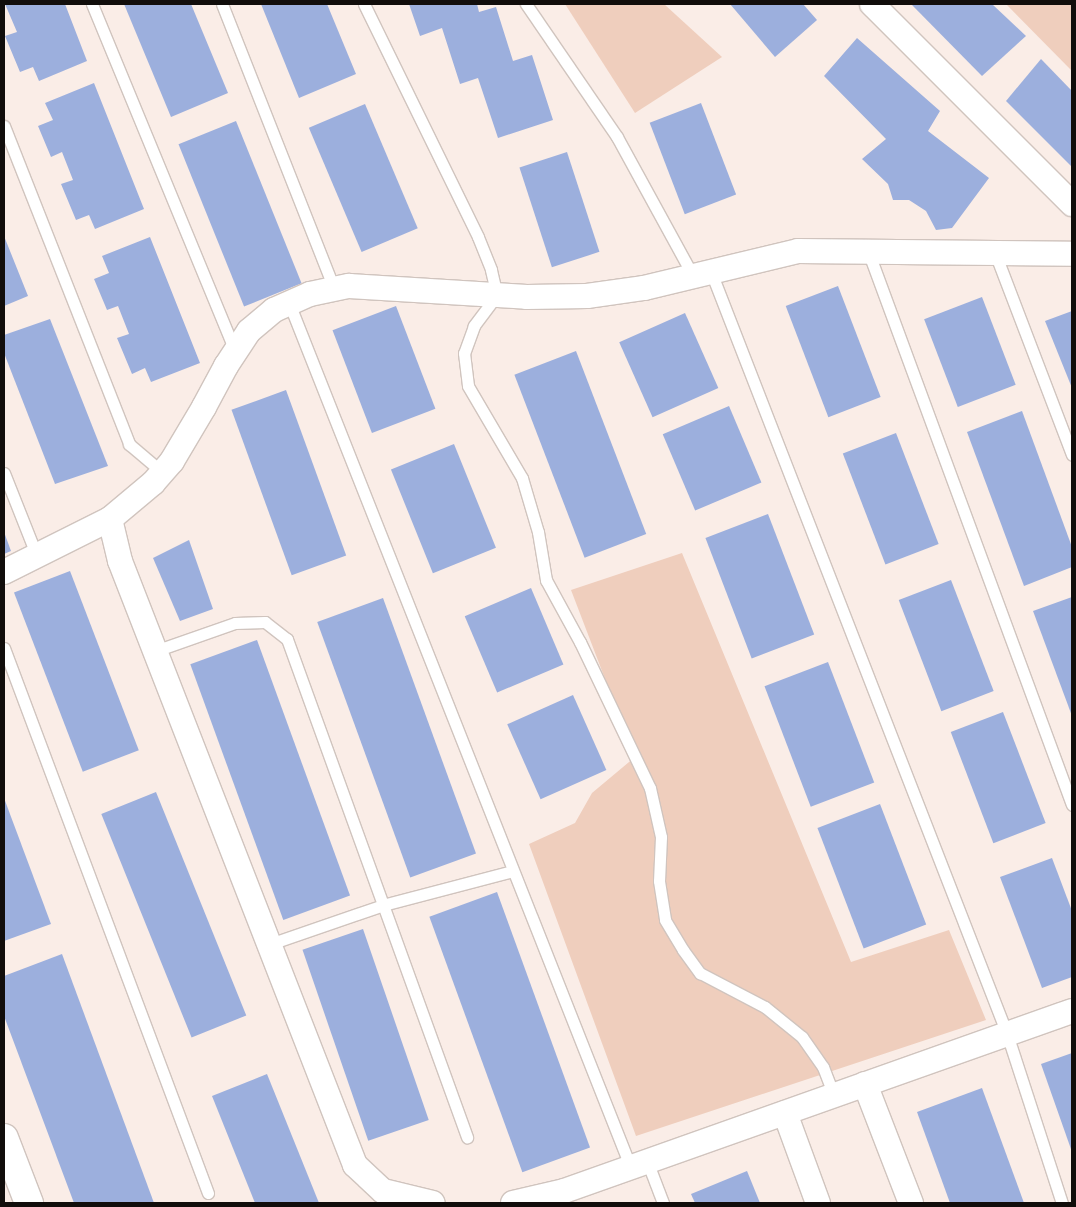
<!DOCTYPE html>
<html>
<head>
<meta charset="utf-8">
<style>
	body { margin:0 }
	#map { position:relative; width:1076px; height:1207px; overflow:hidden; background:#faede7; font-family:"DejaVu Sans",sans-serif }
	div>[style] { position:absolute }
	.green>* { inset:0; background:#efcebd }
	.building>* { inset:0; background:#9cafdd; transform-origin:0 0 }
	.roads { filter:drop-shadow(1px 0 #d0c4be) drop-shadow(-1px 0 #d0c4be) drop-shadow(0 1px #d0c4be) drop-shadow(0 -1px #d0c4be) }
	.service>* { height:11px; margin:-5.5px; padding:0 5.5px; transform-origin:5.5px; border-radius:5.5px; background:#fff }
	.minor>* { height:24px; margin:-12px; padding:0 12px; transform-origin:12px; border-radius:12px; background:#fff }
	.secondary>* { height:28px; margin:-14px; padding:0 14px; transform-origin:14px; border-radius:14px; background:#fff }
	span { translate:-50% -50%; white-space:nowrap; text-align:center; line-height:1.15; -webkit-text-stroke:5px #fdfdfd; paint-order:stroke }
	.frame { position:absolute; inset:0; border:5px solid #110d0b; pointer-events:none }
</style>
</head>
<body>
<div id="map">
	<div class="green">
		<div style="clip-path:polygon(565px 4px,664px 4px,722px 57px,635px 113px)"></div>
		<div style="clip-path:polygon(1006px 4px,1072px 4px,1072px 71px)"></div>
		<div style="clip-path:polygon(682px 553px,851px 962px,949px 930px,986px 1020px,636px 1136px,529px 844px,575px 823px,592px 793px,635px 757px,571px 590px)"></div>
	</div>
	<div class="building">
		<div style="clip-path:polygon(5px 4px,65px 4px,87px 61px,39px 81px,33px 67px,20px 72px,5px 36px,17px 32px)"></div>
		<div style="clip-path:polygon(124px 4px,191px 4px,228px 93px,171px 117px)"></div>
		<div style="clip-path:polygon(261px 4px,327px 4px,356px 74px,299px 98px)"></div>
		<div style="clip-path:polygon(409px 4px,477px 4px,479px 12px,496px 7px,513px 61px,532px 55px,553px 120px,498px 138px,478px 78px,460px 84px,442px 28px,420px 36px)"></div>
		<div style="clip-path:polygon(730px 4px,803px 4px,817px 20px,775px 57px)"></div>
		<div style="clip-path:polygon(911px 4px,992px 4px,1026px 36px,982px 76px)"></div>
		<div style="clip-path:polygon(857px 38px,940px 111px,928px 131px,989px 178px,952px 228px,936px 230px,926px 211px,909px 200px,893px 200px,888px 184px,862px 159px,886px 139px,824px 76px)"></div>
		<div style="clip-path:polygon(1041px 59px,1072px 91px,1072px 167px,1006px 101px)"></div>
		<div style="clip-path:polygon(94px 83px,144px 209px,95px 229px,89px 215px,76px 220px,61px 184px,73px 180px,62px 152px,51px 157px,38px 126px,53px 120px,45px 103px)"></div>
		<div style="left:701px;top:103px;width:98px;height:55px;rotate:69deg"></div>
		<div style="left:365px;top:104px;width:135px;height:61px;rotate:67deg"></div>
		<div style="left:236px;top:121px;width:175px;height:62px;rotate:68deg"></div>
		<div style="left:567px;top:152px;width:105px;height:50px;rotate:72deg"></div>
		<div style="clip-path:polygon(4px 236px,28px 296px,4px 306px)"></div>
		<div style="clip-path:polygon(150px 237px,200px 363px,151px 382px,145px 368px,132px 374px,117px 338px,129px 334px,118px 306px,107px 310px,94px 279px,109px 273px,102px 256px)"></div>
		<div style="left:838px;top:286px;width:119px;height:56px;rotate:69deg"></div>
		<div style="left:982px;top:297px;width:94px;height:62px;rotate:69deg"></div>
		<div style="left:396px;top:306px;width:110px;height:68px;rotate:69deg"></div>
		<div style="clip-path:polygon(1072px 311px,1072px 388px,1045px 321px)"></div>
		<div style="left:685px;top:313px;width:82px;height:72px;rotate:66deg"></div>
		<div style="clip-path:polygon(50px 319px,108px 466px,55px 484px,4px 353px,4px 335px)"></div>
		<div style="left:576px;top:351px;width:196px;height:66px;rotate:69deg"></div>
		<div style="left:286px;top:390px;width:176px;height:58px;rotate:70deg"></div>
		<div style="left:729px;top:406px;width:83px;height:72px;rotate:67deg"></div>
		<div style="clip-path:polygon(1022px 411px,1072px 547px,1072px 567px,1024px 586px,967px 432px)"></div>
		<div style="left:896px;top:433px;width:119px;height:57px;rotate:69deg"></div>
		<div style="left:454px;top:444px;width:112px;height:68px;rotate:68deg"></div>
		<div style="left:768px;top:514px;width:129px;height:67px;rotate:69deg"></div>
		<div style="clip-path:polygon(4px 532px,11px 551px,4px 554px)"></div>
		<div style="clip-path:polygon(189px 540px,213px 609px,180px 621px,153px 558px)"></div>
		<div style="left:70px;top:571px;width:192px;height:60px;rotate:69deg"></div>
		<div style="left:951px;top:580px;width:119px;height:56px;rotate:69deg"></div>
		<div style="left:531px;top:588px;width:83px;height:72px;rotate:67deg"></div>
		<div style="clip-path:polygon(1072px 597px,1072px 716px,1033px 611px)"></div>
		<div style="left:383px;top:598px;width:272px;height:70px;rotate:70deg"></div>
		<div style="left:257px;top:640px;width:272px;height:71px;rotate:70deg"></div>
		<div style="left:828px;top:662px;width:129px;height:68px;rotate:69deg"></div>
		<div style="left:573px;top:695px;width:82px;height:72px;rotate:66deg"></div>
		<div style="left:1003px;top:712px;width:119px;height:56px;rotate:69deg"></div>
		<div style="left:156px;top:792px;width:241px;height:59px;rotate:68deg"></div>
		<div style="clip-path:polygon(4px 798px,51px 924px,4px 941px)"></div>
		<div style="left:880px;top:804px;width:129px;height:67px;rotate:69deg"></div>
		<div style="clip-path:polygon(1052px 858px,1072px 911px,1072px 977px,1042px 988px,1000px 877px)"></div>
		<div style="left:497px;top:892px;width:272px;height:72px;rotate:70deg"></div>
		<div style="left:363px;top:929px;width:202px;height:64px;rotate:71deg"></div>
		<div style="clip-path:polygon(62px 954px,154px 1203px,74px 1203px,4px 1016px,4px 976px)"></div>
		<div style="clip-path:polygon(1072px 1053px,1072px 1152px,1041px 1064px)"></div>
		<div style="clip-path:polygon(267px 1074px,319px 1203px,255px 1203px,212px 1096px)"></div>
		<div style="clip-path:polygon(982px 1088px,1024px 1203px,950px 1203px,917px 1112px)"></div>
		<div style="clip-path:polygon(747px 1171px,760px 1203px,695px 1203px,691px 1194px)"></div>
	</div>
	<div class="roads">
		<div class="service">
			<div style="left:92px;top:4px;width:375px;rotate:67.6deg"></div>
			<div style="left:222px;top:4px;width:306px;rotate:68.5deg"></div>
			<div style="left:364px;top:4px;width:259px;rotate:63.9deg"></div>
			<div style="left:478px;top:237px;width:35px;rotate:68deg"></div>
			<div style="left:491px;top:270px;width:26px;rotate:77deg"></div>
			<div style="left:497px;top:295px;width:39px;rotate:127deg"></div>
			<div style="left:474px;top:326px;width:29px;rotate:110deg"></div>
			<div style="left:464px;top:353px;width:33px;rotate:83deg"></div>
			<div style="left:468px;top:386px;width:107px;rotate:59.6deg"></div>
			<div style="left:522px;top:478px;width:56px;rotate:73.5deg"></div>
			<div style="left:538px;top:532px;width:49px;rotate:80.5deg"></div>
			<div style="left:546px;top:580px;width:71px;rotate:61.3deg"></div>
			<div style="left:580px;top:642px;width:162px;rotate:64.4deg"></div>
			<div style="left:650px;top:788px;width:50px;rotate:77.3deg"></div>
			<div style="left:661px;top:837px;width:44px;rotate:92.6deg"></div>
			<div style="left:659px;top:881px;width:39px;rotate:81deg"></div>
			<div style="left:665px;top:920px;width:35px;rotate:59deg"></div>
			<div style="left:683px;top:950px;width:29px;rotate:54deg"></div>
			<div style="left:700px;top:973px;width:73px;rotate:27.6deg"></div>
			<div style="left:765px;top:1007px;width:48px;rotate:39deg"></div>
			<div style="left:802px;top:1037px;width:37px;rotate:55deg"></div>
			<div style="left:823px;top:1067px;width:30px;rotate:69deg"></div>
			<div style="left:526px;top:4px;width:161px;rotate:55.6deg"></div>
			<div style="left:617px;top:137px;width:158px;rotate:61.3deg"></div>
			<div style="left:4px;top:126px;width:342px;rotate:68.5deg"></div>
			<div style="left:129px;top:444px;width:43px;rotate:40.3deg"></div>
			<div style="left:868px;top:251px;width:590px;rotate:69.78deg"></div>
			<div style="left:995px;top:253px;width:216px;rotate:69.1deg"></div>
			<div style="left:711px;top:272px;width:817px;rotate:68.77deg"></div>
			<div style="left:1007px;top:1034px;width:178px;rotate:72deg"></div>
			<div style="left:289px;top:303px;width:930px;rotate:68.43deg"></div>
			<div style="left:4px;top:473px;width:87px;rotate:68.4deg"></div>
			<div style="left:4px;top:648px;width:582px;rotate:69.48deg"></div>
			<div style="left:155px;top:651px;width:85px;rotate:-19.3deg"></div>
			<div style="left:235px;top:623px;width:30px;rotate:-2deg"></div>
			<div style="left:265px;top:622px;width:28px;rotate:38deg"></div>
			<div style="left:287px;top:639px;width:530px;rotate:70.13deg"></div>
			<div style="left:270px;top:944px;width:120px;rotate:-19deg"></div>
			<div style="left:383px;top:905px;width:134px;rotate:-14.7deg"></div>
			<div style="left:647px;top:1161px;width:45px;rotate:69.1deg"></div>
		</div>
		<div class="minor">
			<div style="left:872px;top:4px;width:283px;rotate:45deg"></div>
			<div style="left:110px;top:519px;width:43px;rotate:76.6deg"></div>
			<div style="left:120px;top:561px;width:648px;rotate:68.74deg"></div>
			<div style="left:355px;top:1165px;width:38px;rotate:43deg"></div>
			<div style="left:383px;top:1191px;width:51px;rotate:13.5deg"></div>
			<div style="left:4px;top:572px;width:119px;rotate:-26.6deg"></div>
			<div style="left:110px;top:519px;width:56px;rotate:-39.9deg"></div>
			<div style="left:153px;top:483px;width:29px;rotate:-49deg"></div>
			<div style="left:172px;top:461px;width:63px;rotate:-59.3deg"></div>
			<div style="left:204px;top:407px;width:47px;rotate:-61.8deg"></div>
			<div style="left:226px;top:366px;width:42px;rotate:-56.7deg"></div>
			<div style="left:249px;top:331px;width:33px;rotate:-40deg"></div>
			<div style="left:274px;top:310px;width:39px;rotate:-24deg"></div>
			<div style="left:310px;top:294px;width:40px;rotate:-12deg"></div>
			<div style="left:349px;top:286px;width:178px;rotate:3.5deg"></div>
			<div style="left:527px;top:297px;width:60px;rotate:-1deg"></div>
			<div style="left:587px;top:296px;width:58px;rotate:-8deg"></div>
			<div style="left:644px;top:288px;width:158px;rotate:-13.5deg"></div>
			<div style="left:798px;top:251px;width:274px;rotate:0.6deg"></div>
			<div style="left:865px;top:1084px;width:128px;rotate:68.9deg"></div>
			<div style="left:785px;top:1113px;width:96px;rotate:69.9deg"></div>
			<div style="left:513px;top:1203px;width:52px;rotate:-13.2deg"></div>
			<div style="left:564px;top:1191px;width:539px;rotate:-19.51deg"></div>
		</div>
		<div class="secondary">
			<div style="left:4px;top:1138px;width:70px;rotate:69deg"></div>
		</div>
	</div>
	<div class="frame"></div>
</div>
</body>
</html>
